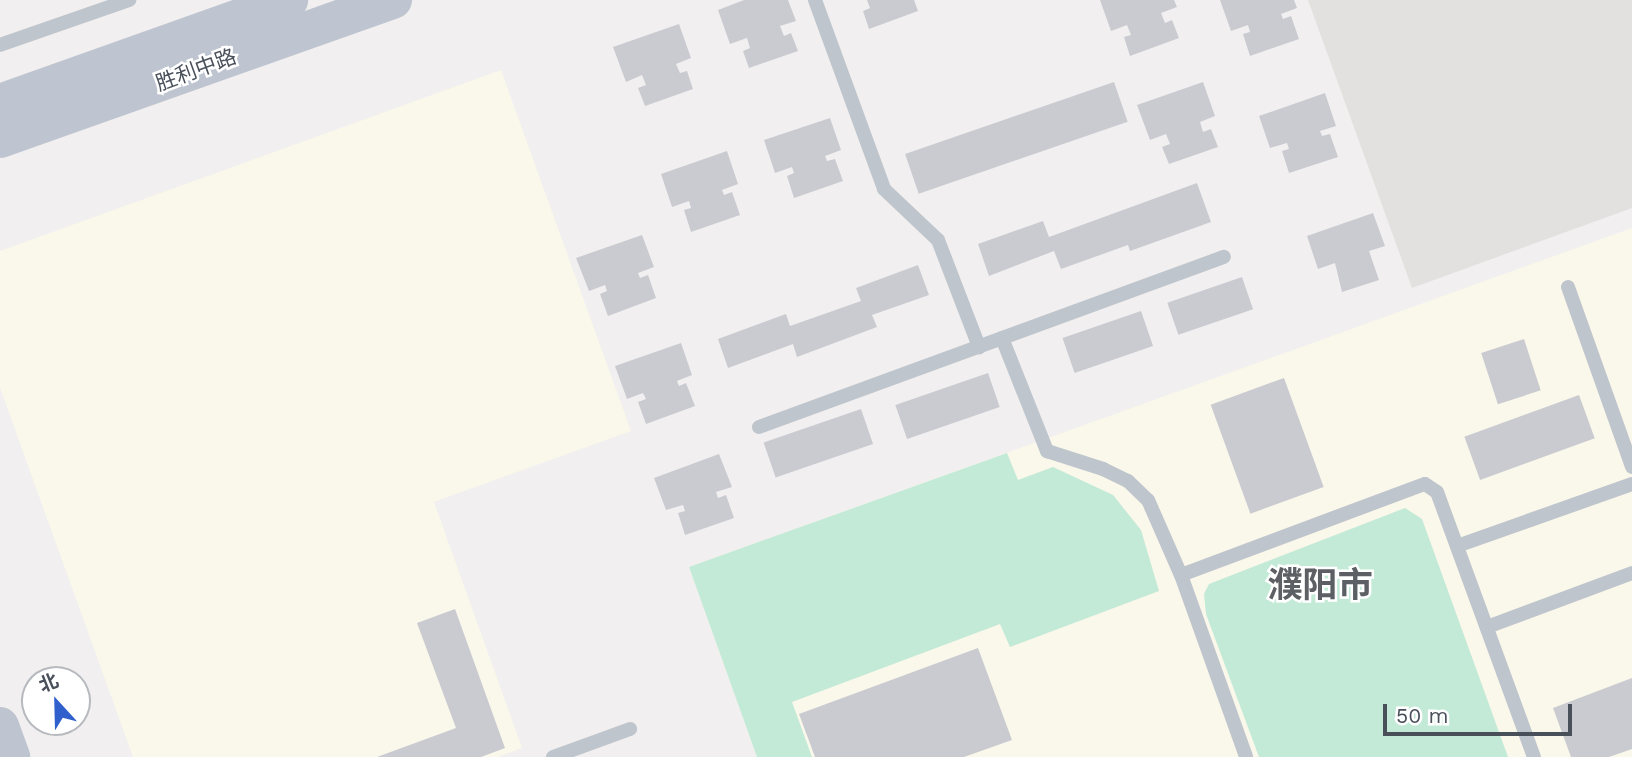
<!DOCTYPE html>
<html>
<head>
<meta charset="utf-8">
<style>
	body { margin:0 }
	#map { position:relative; width:1632px; height:757px; overflow:hidden; background:#f1efef; font-family:"Work Sans","Noto Sans SC",sans-serif }
	div>[style] { position:absolute }
	.commercial>* { inset:0; background:#faf7eb }
	.education>* { inset:0; background:#e2e1e0 }
	.green>* { inset:0; background:#c3ead7 }
	.building>* { inset:0; background:#cacbd1; transform-origin:0 0 }
	.service>* { height:14px; margin:-7px; padding:0 7px; transform-origin:7px; border-radius:7px; background:#bfc5cc }
	.secondary>* { height:38px; margin:-19px; padding:0 19px; transform-origin:19px; border-radius:19px; background:#bfc5d0 }
	span { translate:-50% -50%; white-space:nowrap; text-align:center; line-height:1.15; -webkit-text-stroke:5px #fff; paint-order:stroke }
	.street-label { font-size:21px; color:#49505a }
	.town-label { font-size:35px; color:#5c5f63; font-weight:700 }
	.north { position:absolute; left:21px; top:666px; width:70px; height:70px; box-sizing:border-box; background:#fff; border:2px solid #b6b9bd; border-radius:50%; rotate:338deg; font-size:19px; font-weight:700; line-height:28px; text-align:center; color:#49505a }
	.north::after { content:''; display:block; margin:auto; width:24px; height:32px; background:#2f60cc; clip-path:polygon(50% 0,100% 100%,50% 72%,0 100%) }
	.scale { position:absolute; left:1383px; top:704px; width:189px; height:32px; box-sizing:border-box; border:4px solid #49505a; border-top:0; padding-left:9px; font-size:21px; line-height:24px; white-space:nowrap; color:#49505a; -webkit-text-stroke:5px #fff; paint-order:stroke }
</style>
</head>
<body>
<div id="map">
	<div class="commercial">
		<div style="clip-path:polygon(501px 70px,631px 431px,434px 502px,522px 748px,498px 757px,133px 757px,0 388px,0 251px)"></div>
		<div style="clip-path:polygon(1632px 228px,1632px 757px,757px 757px,689px 567px)"></div>
	</div>
	<div class="education">
		<div style="clip-path:polygon(1308px 0,1632px 0,1632px 208px,1412px 288px)"></div>
	</div>
	<div class="green">
		<div style="clip-path:polygon(1007px 453px,1018px 480px,1053px 467px,1113px 495px,1141px 530px,1159px 591px,1010px 647px,1000px 624px,792px 702px,812px 757px,757px 757px,689px 567px)"></div>
		<div style="clip-path:polygon(1405px 508px,1422px 519px,1508px 757px,1259px 757px,1206px 614px,1204px 594px,1209px 584px)"></div>
	</div>
	<div class="building">
		<div style="clip-path:polygon(744px 0,788px 0,796px 21px,780px 26px,784px 36px,791px 33px,798px 51px,749px 68px,743px 51px,750px 48px,747px 38px,730px 44px,718px 10px)"></div>
		<div style="clip-path:polygon(867px 0,914px 0,918px 11px,869px 29px,863px 11px,870px 8px)"></div>
		<div style="clip-path:polygon(1100px 0,1174px 0,1177px 7px,1161px 13px,1165px 23px,1172px 20px,1179px 38px,1130px 56px,1124px 37px,1131px 35px,1127px 25px,1111px 31px)"></div>
		<div style="clip-path:polygon(1220px 0,1294px 0,1297px 8px,1281px 14px,1283px 19px,1291px 16px,1299px 39px,1250px 56px,1243px 34px,1250px 32px,1248px 25px,1231px 31px)"></div>
		<div style="clip-path:polygon(679px 24px,691px 58px,676px 64px,680px 73px,687px 71px,693px 89px,645px 106px,638px 88px,646px 85px,642px 75px,626px 82px,613px 47px)"></div>
		<div style="left:1114px;top:82px;width:42px;height:221px;rotate:71deg"></div>
		<div style="clip-path:polygon(1203px 82px,1215px 116px,1200px 122px,1203px 132px,1211px 129px,1218px 147px,1169px 164px,1162px 147px,1170px 144px,1166px 134px,1150px 140px,1137px 105px)"></div>
		<div style="clip-path:polygon(1325px 93px,1336px 126px,1320px 131px,1322px 136px,1330px 134px,1338px 157px,1289px 173px,1282px 151px,1289px 149px,1287px 143px,1270px 148px,1259px 116px)"></div>
		<div style="clip-path:polygon(830px 118px,841px 150px,825px 156px,827px 161px,835px 159px,843px 181px,794px 198px,787px 176px,794px 173px,792px 167px,775px 173px,764px 140px)"></div>
		<div style="clip-path:polygon(727px 151px,738px 184px,722px 190px,724px 195px,732px 192px,740px 215px,691px 232px,684px 210px,691px 208px,689px 201px,672px 207px,661px 174px)"></div>
		<div style="clip-path:polygon(1197px 183px,1211px 222px,1130px 251px,1128px 245px,1061px 269px,1054px 251px,989px 276px,978px 244px,1043px 221px,1049px 237px)"></div>
		<div style="clip-path:polygon(1373px 213px,1385px 246px,1369px 251px,1379px 280px,1342px 292px,1335px 263px,1318px 269px,1307px 236px)"></div>
		<div style="clip-path:polygon(642px 235px,654px 267px,638px 273px,640px 278px,648px 275px,656px 298px,608px 316px,600px 294px,607px 291px,605px 285px,589px 291px,576px 258px)"></div>
		<div style="clip-path:polygon(918px 265px,929px 295px,872px 315px,877px 327px,797px 357px,793px 344px,728px 368px,718px 339px,786px 314px,790px 326px,861px 301px,856px 288px)"></div>
		<div style="left:1242px;top:277px;width:34px;height:79px;rotate:71deg"></div>
		<div style="left:1141px;top:311px;width:37px;height:83px;rotate:71deg"></div>
		<div style="left:1524px;top:339px;width:54px;height:45px;rotate:72deg"></div>
		<div style="clip-path:polygon(681px 343px,692px 375px,677px 381px,679px 386px,686px 383px,695px 406px,646px 424px,638px 402px,646px 399px,643px 393px,627px 399px,615px 366px)"></div>
		<div style="left:988px;top:373px;width:36px;height:98px;rotate:71deg"></div>
		<div style="left:1284px;top:378px;width:116px;height:78px;rotate:70deg"></div>
		<div style="left:1579px;top:395px;width:46px;height:122px;rotate:70deg"></div>
		<div style="left:861px;top:409px;width:37px;height:103px;rotate:71deg"></div>
		<div style="clip-path:polygon(719px 454px,732px 487px,716px 492px,718px 498px,726px 495px,734px 518px,685px 535px,678px 513px,685px 511px,683px 505px,666px 510px,654px 478px)"></div>
		<div style="clip-path:polygon(455px 609px,505px 748px,481px 757px,377px 757px,456px 728px,417px 623px)"></div>
		<div style="clip-path:polygon(978px 648px,1012px 740px,964px 757px,815px 757px,799px 714px)"></div>
		<div style="clip-path:polygon(1632px 678px,1632px 749px,1609px 757px,1571px 757px,1553px 708px)"></div>
	</div>
	<div class="service">
		<div style="left:815px;top:0;width:201px;rotate:69.9deg"></div>
		<div style="left:884px;top:189px;width:74px;rotate:43.4deg"></div>
		<div style="left:938px;top:240px;width:115px;rotate:69deg"></div>
		<div style="left:0;top:45px;width:137px;rotate:-19.2deg"></div>
		<div style="left:1568px;top:287px;width:191px;rotate:70.4deg"></div>
		<div style="left:1002px;top:338px;width:122px;rotate:68.3deg"></div>
		<div style="left:1047px;top:451px;width:59px;rotate:17.8deg"></div>
		<div style="left:1103px;top:469px;width:28px;rotate:26deg"></div>
		<div style="left:1128px;top:481px;width:28px;rotate:44deg"></div>
		<div style="left:1148px;top:500px;width:82px;rotate:66.3deg"></div>
		<div style="left:1181px;top:575px;width:193px;rotate:70.3deg"></div>
		<div style="left:759px;top:427px;width:495px;rotate:-20.1deg"></div>
		<div style="left:1457px;top:546px;width:186px;rotate:-19.5deg"></div>
		<div style="left:1181px;top:575px;width:260px;rotate:-20.5deg"></div>
		<div style="left:1425px;top:484px;width:14px;rotate:34deg"></div>
		<div style="left:1437px;top:492px;width:282px;rotate:69.9deg"></div>
		<div style="left:1487px;top:627px;width:155px;rotate:-20.4deg"></div>
		<div style="left:553px;top:757px;width:82px;rotate:-20deg"></div>
	</div>
	<div class="secondary">
		<div style="left:0;top:103px;width:307px;rotate:-19.6deg"></div>
		<div style="left:0;top:139px;width:417px;rotate:-19.5deg"></div>
		<div style="left:0;top:726px;width:33px;rotate:70deg"></div>
	</div>
	<div class="street-label">
		<span style="left:196px;top:70px;rotate:-20deg">胜利中路</span>
	</div>
	<div class="town-label">
		<span style="left:1320px;top:585px">濮阳市</span>
	</div>
	<div class="north">北</div>
	<div class="scale">50 m</div>
</div>
</body>
</html>
